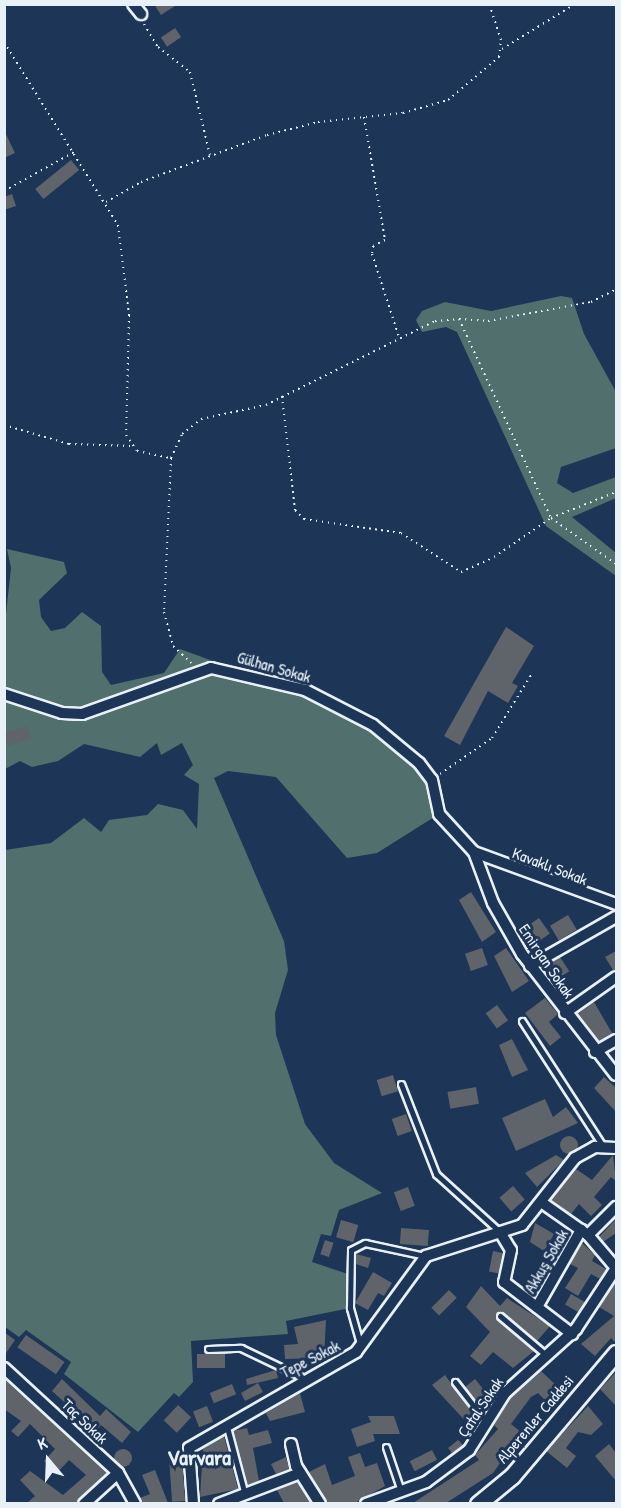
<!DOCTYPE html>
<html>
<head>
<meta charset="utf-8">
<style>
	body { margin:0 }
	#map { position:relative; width:621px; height:1508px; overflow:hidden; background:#1d3557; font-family:"Patrick Hand",sans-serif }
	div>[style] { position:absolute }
	.green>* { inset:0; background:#516f6d }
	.building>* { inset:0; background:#5e646a; transform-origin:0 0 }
	.round { border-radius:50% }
	.path>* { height:2px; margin-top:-1px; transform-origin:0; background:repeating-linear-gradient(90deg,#e8f1f8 0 1.5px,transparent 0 6px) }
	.roads { filter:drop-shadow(2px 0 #e8f1f8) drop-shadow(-2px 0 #e8f1f8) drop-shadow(0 2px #e8f1f8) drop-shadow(0 -2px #e8f1f8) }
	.lane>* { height:5px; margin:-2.5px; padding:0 2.5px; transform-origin:2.5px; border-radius:2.5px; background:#1d3557 }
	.street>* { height:10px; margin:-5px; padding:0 5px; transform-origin:5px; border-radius:5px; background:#1d3557 }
	.secondary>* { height:15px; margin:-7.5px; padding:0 7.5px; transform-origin:7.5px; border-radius:7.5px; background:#1d3557 }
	span { translate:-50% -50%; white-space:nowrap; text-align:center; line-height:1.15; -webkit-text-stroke:6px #1d3557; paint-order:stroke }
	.street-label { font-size:16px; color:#e8f1f8 }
	.district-label { font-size:22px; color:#e8f1f8; font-weight:700 }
	.frame { position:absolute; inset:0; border:6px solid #e8f1f8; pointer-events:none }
	.north { position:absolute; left:18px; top:1430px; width:60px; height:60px; -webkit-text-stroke:4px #1d3557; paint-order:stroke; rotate:341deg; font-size:16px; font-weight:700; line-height:24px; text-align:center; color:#e8f1f8 }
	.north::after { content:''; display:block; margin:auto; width:21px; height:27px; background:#e8f1f8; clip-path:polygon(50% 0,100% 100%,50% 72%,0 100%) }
</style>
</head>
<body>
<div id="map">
	<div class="green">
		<div style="clip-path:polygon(561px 296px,572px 298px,584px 334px,616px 392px,616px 448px,561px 467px,557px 483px,573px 493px,616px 477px,616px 498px,572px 517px,616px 553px,616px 576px,546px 526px,457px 332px,446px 327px,422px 332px,416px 320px,422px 311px,445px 302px,491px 311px)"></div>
		<div style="clip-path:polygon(7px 549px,64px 562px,67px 573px,39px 600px,41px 617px,51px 631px,65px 628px,82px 612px,101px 626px,102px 672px,111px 685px,164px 673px,180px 649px,352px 712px,430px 776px,439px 814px,377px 853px,347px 858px,276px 777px,228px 771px,214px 778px,284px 941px,288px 970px,275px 1013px,276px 1035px,305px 1124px,334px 1163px,382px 1193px,339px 1210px,331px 1236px,321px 1234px,312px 1262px,348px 1274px,350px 1308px,286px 1321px,288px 1334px,191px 1341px,193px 1382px,179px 1397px,174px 1393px,138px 1432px,64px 1374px,71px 1362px,26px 1330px,19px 1337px,5px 1327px,5px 850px,51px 843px,84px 818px,101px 832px,109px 820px,147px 815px,158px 804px,183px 810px,197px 829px,199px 784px,184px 775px,193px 765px,182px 743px,161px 755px,157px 743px,140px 757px,84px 744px,58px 761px,32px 767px,20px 761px,5px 769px,4px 632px,11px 568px)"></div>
	</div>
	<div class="building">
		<div style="clip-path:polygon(154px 4px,178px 4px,161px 15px)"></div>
		<div style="left:175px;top:28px;width:11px;height:17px;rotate:56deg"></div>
		<div style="clip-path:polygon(4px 130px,15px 153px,4px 158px)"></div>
		<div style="left:71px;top:160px;width:13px;height:46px;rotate:51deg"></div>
		<div style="clip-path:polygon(12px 194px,16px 206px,4px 210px,4px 197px)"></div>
		<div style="clip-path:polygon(506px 627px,534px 646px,512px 683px,518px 686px,508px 703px,488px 691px,460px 745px,444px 736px)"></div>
		<div style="left:27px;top:726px;width:13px;height:24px;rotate:72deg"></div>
		<div style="clip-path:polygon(471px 892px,496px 932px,482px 942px,459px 900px)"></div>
		<div style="left:568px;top:915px;width:17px;height:21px;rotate:59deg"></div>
		<div style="left:539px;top:918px;width:19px;height:25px;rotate:55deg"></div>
		<div style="left:482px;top:948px;width:18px;height:18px;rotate:71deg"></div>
		<div style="clip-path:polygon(506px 948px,529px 981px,512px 992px,494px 956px)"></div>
		<div style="clip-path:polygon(616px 951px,616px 970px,613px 970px,605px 957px)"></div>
		<div style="left:560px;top:957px;width:17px;height:19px;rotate:57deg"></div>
		<div style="clip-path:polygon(545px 998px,558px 1014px,549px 1022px,561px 1037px,550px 1046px,525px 1013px)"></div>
		<div style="clip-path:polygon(594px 1002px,612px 1033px,599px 1041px,578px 1014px)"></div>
		<div style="left:497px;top:1005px;width:19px;height:14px;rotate:54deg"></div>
		<div style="clip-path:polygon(512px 1039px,528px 1070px,512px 1077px,499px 1045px)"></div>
		<div style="left:393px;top:1075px;width:17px;height:17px;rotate:73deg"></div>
		<div style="clip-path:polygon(604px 1077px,616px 1088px,616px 1112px,594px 1088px)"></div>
		<div style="left:476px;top:1087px;width:17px;height:29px;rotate:80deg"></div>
		<div style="clip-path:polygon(545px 1099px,553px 1117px,566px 1107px,578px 1123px,516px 1151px,502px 1118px)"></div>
		<div style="left:406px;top:1114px;width:18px;height:15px;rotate:71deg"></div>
		<div class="round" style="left:560px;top:1136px;width:18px;height:18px"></div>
		<div style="clip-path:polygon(556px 1155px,564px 1160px,537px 1187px,525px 1173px)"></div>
		<div style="clip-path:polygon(613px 1155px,616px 1181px,611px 1177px,594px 1197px,602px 1205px,591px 1216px,579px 1204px,571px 1214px,551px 1200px,576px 1169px,592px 1180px)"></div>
		<div style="left:513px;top:1186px;width:18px;height:18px;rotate:49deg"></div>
		<div style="left:408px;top:1187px;width:20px;height:15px;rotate:70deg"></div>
		<div style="clip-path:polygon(616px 1219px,616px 1233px,603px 1242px,599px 1237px)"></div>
		<div style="left:341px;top:1220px;width:18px;height:18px;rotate:16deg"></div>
		<div style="clip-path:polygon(535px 1223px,554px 1234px,544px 1251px,530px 1242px)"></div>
		<div style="left:401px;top:1228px;width:28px;height:16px;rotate:4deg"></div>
		<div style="left:325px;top:1240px;width:9px;height:15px;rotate:18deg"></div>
		<div style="clip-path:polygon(582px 1243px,595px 1255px,592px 1261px,606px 1269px,600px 1279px,591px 1274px,578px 1296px,565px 1288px,578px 1268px,570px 1264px)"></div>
		<div style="left:493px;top:1251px;width:10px;height:21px;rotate:11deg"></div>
		<div style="clip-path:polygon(356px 1254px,371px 1258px,368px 1268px,356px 1264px)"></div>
		<div style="clip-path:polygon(373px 1272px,392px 1283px,384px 1296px,378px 1293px,368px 1310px,355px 1303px)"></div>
		<div style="clip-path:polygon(616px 1281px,616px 1343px,611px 1338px,595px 1356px,581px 1344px,614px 1316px,599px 1307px)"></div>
		<div style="clip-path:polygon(481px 1286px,500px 1306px,507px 1298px,550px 1326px,537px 1341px,497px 1312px,497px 1320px,534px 1351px,513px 1368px,493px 1352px,481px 1365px,470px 1356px,490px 1332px,466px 1307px)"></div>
		<div style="left:449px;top:1290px;width:11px;height:25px;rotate:45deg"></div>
		<div style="left:571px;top:1294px;width:16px;height:12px;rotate:30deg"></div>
		<div style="clip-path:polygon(326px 1320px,324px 1358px,285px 1359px,284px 1345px,298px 1344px,294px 1327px)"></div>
		<div style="clip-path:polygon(4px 1332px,15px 1340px,4px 1356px)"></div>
		<div style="left:26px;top:1335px;width:47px;height:15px;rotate:35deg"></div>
		<div style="left:225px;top:1354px;width:14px;height:28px;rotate:90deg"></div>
		<div style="clip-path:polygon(276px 1370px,278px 1378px,247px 1385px,246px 1379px)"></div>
		<div style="clip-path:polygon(541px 1371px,558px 1387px,545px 1400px,538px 1393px,531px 1397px,511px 1424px,528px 1438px,518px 1450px,513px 1445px,493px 1473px,446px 1503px,413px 1503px,479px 1460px,475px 1455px,498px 1429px,494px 1425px,511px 1398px)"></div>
		<div style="clip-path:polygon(616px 1372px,616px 1406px,600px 1389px)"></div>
		<div style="clip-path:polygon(445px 1375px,478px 1420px,470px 1426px,432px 1385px)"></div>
		<div style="clip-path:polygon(4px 1379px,107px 1473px,77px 1503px,27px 1503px,35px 1496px,20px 1480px,30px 1471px,63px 1495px,86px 1475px,69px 1460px,57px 1473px,44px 1461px,55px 1449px,30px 1424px,18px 1437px,11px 1431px,21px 1421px,4px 1409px)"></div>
		<div style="clip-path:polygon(62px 1379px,100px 1416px,106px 1409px,131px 1432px,122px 1443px,101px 1425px,96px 1431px,52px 1391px)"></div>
		<div style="left:475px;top:1379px;width:22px;height:13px;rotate:51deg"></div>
		<div style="clip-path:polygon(258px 1383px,263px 1392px,245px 1401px,241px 1393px)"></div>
		<div style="left:232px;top:1384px;width:11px;height:24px;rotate:68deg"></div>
		<div style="clip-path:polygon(300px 1393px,305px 1412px,270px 1421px,266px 1413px)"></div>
		<div style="left:178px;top:1405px;width:18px;height:21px;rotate:43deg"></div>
		<div style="left:207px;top:1406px;width:17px;height:15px;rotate:69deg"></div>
		<div style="clip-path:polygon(588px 1406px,603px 1424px,591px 1435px,578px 1432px,566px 1448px,576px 1456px,567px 1468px,546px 1451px)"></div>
		<div style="clip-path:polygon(368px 1416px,394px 1416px,400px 1434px,373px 1434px,375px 1441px,357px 1447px,351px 1429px,371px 1422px)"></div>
		<div style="clip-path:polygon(247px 1428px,249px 1435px,268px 1430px,272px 1443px,253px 1448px,259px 1481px,247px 1485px,233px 1431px)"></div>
		<div style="clip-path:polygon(224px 1436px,238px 1489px,200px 1497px,203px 1449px)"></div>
		<div style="clip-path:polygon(458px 1440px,463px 1445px,452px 1453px,448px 1448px)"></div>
		<div style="clip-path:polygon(609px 1444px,616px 1453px,616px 1481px,595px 1456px)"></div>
		<div class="round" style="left:114px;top:1449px;width:18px;height:18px"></div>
		<div style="left:432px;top:1450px;width:11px;height:25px;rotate:63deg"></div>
		<div style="clip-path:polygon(360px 1453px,365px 1467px,377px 1463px,385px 1486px,355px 1503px,327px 1503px,309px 1472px,325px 1464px,332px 1485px,355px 1476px,348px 1457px)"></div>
		<div style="left:182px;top:1457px;width:44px;height:13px;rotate:86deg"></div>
		<div style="clip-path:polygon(286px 1457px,289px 1469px,276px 1474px,271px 1464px)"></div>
		<div style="clip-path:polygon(155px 1470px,168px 1503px,142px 1503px,140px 1498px,150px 1494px,142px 1475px)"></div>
		<div style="clip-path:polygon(297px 1482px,311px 1503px,284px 1503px,277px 1490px)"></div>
	</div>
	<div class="path">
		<div style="left:144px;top:24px;width:27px;rotate:59deg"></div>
		<div style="left:158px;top:47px;width:41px;rotate:38deg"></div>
		<div style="left:190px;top:72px;width:85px;rotate:76.5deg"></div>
		<div style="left:4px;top:42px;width:216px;rotate:58.1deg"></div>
		<div style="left:118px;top:225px;width:91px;rotate:83deg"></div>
		<div style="left:129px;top:315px;width:120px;rotate:91.4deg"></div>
		<div style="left:126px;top:435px;width:19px;rotate:55deg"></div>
		<div style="left:137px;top:451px;width:35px;rotate:12deg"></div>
		<div style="left:171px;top:458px;width:154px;rotate:92.6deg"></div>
		<div style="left:164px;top:612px;width:35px;rotate:75deg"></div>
		<div style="left:173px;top:646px;width:25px;rotate:43deg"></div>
		<div style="left:502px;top:49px;width:86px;rotate:-31.7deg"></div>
		<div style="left:364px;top:117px;width:125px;rotate:80.3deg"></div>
		<div style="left:385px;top:240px;width:13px;rotate:153deg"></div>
		<div style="left:373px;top:246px;width:8px;rotate:97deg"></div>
		<div style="left:372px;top:254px;width:87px;rotate:72deg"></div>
		<div style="left:4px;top:191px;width:80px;rotate:-29.1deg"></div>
		<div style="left:106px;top:202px;width:40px;rotate:-29.7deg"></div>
		<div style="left:141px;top:182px;width:134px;rotate:-20.5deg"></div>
		<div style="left:267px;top:135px;width:53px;rotate:-14.3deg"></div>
		<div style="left:318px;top:122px;width:85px;rotate:-6deg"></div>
		<div style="left:403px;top:113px;width:47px;rotate:-16.1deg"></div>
		<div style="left:448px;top:100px;width:67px;rotate:-40.1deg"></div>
		<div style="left:499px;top:57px;width:17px;rotate:-83deg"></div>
		<div style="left:501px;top:40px;width:38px;rotate:-108deg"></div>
		<div style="left:459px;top:319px;width:29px;rotate:4deg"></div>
		<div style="left:488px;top:321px;width:105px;rotate:-10.5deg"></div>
		<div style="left:591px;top:302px;width:28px;rotate:-27deg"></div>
		<div style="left:282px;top:396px;width:115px;rotate:83.5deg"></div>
		<div style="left:295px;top:510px;width:13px;rotate:45deg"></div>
		<div style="left:304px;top:519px;width:98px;rotate:8.2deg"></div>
		<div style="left:401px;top:533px;width:72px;rotate:33deg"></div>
		<div style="left:461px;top:572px;width:36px;rotate:-24deg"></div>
		<div style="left:494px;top:557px;width:69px;rotate:-34.4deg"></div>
		<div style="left:551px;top:518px;width:70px;rotate:-21.8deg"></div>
		<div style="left:4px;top:425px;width:68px;rotate:16.3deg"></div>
		<div style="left:69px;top:444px;width:61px;rotate:1.9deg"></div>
		<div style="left:171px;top:458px;width:26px;rotate:-65deg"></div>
		<div style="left:182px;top:434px;width:24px;rotate:-38deg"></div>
		<div style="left:201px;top:419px;width:66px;rotate:-12.2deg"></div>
		<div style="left:266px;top:405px;width:189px;rotate:-26.4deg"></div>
		<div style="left:435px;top:321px;width:24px;rotate:-5deg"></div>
		<div style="left:459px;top:319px;width:219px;rotate:65.2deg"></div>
		<div style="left:551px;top:518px;width:80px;rotate:35.3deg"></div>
		<div style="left:440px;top:774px;width:63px;rotate:-34.7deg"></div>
		<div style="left:492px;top:738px;width:78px;rotate:-58.2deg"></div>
	</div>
	<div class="roads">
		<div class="lane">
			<div style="left:522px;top:1021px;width:149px;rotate:57.1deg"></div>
			<div style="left:401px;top:1084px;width:97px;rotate:68.7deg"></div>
			<div style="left:436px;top:1174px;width:86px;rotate:42.2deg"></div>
			<div style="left:500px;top:1316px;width:59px;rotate:40.2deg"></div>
			<div style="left:361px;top:1347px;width:41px;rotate:-105.8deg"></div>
			<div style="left:350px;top:1308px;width:58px;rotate:-89deg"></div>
			<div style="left:351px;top:1250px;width:16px;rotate:-27deg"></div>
			<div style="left:365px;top:1243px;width:61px;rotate:12.2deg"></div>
			<div style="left:208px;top:1349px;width:33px;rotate:-2deg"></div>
			<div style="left:241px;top:1348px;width:70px;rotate:25.5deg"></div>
			<div style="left:455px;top:1382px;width:52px;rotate:52deg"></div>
			<div style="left:227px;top:1427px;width:70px;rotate:75.2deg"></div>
			<div style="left:386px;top:1447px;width:46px;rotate:71.2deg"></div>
		</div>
		<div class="street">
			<div style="left:133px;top:4px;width:13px;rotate:51deg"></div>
			<div style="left:4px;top:694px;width:61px;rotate:18.1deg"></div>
			<div style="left:62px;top:713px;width:20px;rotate:3deg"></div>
			<div style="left:82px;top:714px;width:137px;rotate:-19.6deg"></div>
			<div style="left:211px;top:668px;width:97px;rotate:13.2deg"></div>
			<div style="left:305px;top:690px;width:76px;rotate:27.2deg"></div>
			<div style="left:373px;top:725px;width:60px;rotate:39.6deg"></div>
			<div style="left:419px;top:763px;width:21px;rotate:53deg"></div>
			<div style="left:432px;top:780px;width:35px;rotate:78deg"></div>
			<div style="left:439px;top:814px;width:52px;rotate:47.4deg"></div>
			<div style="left:474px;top:852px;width:151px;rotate:20.1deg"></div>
			<div style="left:474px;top:852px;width:54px;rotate:69.6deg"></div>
			<div style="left:493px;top:903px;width:59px;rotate:60.4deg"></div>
			<div style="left:522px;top:954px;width:153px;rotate:52.2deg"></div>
			<div style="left:530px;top:966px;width:99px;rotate:-29.7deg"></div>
			<div style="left:565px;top:1013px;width:62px;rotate:-35.2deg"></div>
			<div style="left:595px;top:1052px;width:24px;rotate:-30deg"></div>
			<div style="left:541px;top:1202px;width:57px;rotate:35.1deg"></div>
			<div style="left:588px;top:1235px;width:43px;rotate:49.7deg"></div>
			<div style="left:500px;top:1232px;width:21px;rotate:59deg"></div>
			<div style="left:511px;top:1250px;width:33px;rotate:102deg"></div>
			<div style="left:504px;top:1282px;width:86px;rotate:37.4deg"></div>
			<div style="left:588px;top:1235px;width:40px;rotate:-45deg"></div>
			<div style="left:537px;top:1307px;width:89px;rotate:-60.3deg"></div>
			<div style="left:4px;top:1368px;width:155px;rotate:42.6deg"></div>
			<div style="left:118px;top:1473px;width:35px;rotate:61deg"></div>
			<div style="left:291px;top:1444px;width:23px;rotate:77deg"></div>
			<div style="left:296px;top:1466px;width:45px;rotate:57.7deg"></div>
			<div style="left:84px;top:1504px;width:46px;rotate:-42.4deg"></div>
			<div style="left:193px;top:1504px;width:56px;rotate:-94.1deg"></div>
			<div style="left:189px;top:1448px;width:193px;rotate:-29.9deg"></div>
			<div style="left:356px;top:1352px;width:119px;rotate:-53.9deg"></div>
			<div style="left:426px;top:1256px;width:101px;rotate:-17.9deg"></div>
			<div style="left:522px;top:1225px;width:85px;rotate:-51.7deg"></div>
			<div style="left:575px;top:1158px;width:23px;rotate:-29deg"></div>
			<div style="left:595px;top:1147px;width:21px;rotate:3deg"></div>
			<div style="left:219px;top:1504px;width:87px;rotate:-20.9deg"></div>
			<div style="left:366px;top:1504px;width:64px;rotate:-20.1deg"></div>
			<div style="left:426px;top:1482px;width:54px;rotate:-36.7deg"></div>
			<div style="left:469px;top:1450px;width:67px;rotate:-57.7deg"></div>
			<div style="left:505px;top:1393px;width:96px;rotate:-42deg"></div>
			<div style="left:576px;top:1329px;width:73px;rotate:-56.7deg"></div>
		</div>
		<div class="secondary">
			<div style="left:478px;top:1504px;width:44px;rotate:-39.5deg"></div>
			<div style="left:512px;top:1476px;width:161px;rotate:-49.8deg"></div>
		</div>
	</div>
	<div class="street-label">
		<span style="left:274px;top:667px;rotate:16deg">Gülhan Sokak</span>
		<span style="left:550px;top:866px;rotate:21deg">Kavaklı Sokak</span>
		<span style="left:547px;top:961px;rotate:56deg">Emirgan Sokak</span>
		<span style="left:546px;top:1261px;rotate:-60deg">Akkuş Sokak</span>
		<span style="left:310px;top:1359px;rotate:-27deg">Tepe Sokak</span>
		<span style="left:480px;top:1407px;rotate:-56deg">Çatal Sokak</span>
		<span style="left:535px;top:1419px;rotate:-50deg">Alperenler Caddesi</span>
		<span style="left:85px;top:1421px;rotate:44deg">Taç Sokak</span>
	</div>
	<div class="district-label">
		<span style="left:199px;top:1458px">Varvara</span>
	</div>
	<div class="frame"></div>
	<div class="north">K</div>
</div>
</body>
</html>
